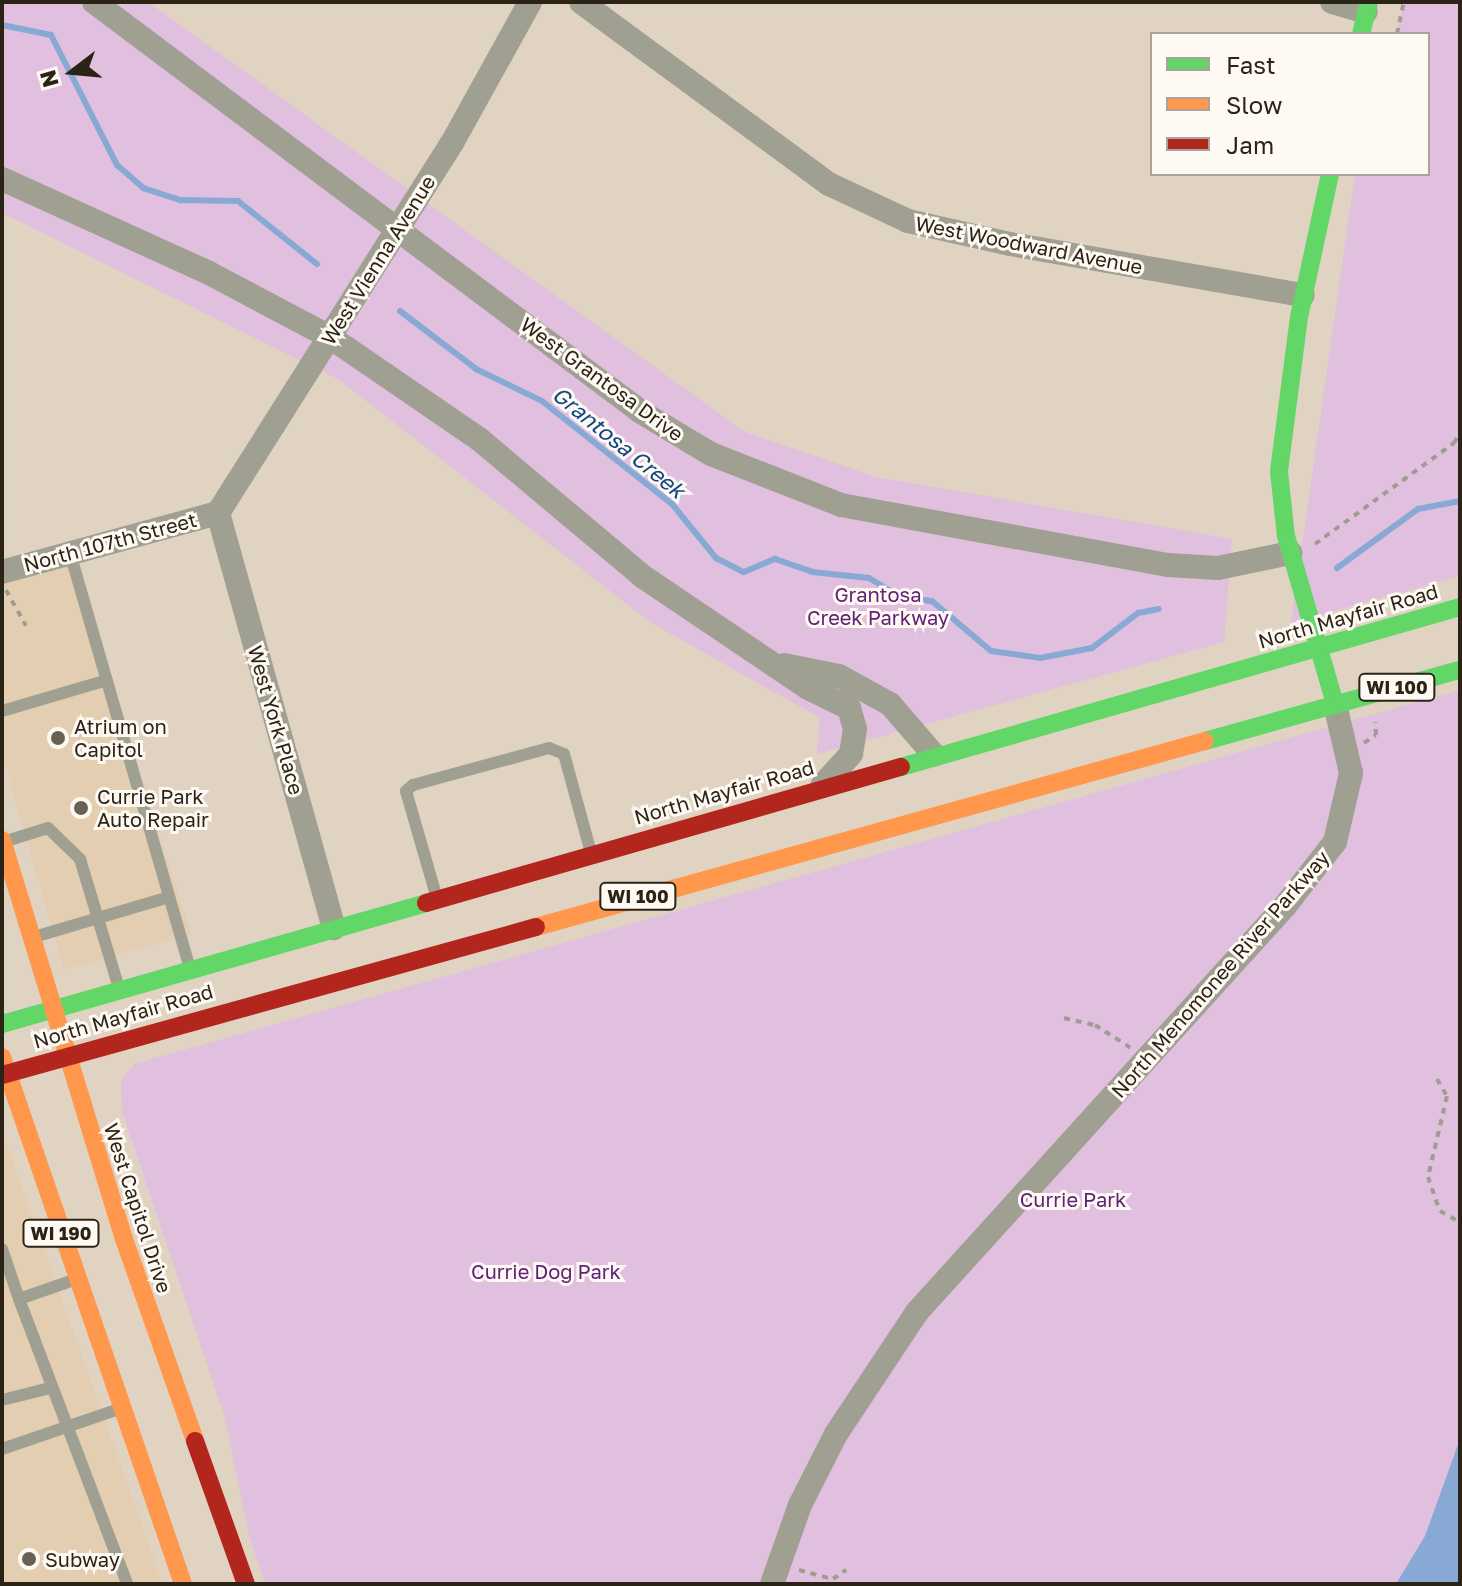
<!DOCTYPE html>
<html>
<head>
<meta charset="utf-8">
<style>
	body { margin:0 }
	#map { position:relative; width:1462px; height:1586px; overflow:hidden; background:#e0d3c2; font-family:"Golos Text",sans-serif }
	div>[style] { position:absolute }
	.built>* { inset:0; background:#e4ceb2 }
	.green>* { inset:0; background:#e0bfdf }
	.water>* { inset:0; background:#87a9d4 }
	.stream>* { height:6px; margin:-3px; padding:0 3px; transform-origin:3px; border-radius:3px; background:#87a9d4 }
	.path>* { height:4px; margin-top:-2px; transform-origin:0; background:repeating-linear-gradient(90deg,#9f9d91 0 6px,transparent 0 12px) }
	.lane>* { height:12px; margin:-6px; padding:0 6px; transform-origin:6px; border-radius:6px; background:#a0a092 }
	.street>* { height:24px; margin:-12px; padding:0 12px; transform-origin:12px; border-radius:12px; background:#a0a092 }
	.fast>* { height:18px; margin:-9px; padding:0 9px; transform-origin:9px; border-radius:9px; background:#63d668 }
	.slow>* { height:18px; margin:-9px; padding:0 9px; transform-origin:9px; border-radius:9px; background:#ff974d }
	.jam>* { height:18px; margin:-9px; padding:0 9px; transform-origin:9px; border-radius:9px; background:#b3261e }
	.dots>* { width:22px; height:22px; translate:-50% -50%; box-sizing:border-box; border:4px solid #fef9f3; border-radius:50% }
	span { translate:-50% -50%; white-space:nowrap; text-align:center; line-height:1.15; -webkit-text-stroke:6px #fef9f3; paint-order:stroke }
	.shield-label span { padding:2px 6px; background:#fef9f3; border:2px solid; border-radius:6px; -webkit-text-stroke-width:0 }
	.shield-label { font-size:18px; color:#2c2317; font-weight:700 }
	.street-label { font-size:20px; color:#2c2317 }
	.park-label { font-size:20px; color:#602178 }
	.poi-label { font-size:20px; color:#2c2317 }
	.left { translate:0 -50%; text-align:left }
	.water-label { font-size:22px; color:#104785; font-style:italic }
	.frame { position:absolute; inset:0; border:4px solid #2c2317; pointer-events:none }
	.legend { position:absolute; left:1150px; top:32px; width:280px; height:144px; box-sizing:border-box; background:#fef9f3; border:2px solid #aaa39b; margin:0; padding:10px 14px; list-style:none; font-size:24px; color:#2c2317 }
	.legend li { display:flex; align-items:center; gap:16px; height:40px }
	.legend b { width:40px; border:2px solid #aaa39b }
	.north { position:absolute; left:32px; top:32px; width:80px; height:80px; -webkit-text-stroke:6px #fef9f3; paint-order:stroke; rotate:254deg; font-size:22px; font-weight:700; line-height:32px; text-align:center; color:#2c2317 }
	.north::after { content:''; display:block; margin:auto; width:28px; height:36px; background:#2c2317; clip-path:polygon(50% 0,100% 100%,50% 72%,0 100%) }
</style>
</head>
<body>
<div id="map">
	<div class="built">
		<div style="clip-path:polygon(74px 563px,191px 934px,64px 970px,2px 755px,2px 585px)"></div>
		<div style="clip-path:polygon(2px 1131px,163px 1584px,2px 1584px)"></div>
	</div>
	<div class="green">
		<div style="clip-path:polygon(2px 2px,148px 2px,745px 432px,876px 477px,1232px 539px,1224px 642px,817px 754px,820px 718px,650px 622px,338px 379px,2px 213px)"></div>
		<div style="clip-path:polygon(1405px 2px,1460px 2px,1460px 576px,1291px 623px,1355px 174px,1428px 174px,1428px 34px,1396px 34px)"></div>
		<div style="clip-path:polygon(1460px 690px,1460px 1584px,265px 1584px,249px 1536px,225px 1418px,122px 1111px,121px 1081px,134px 1064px)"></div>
	</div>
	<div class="water">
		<div style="clip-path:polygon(1460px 1439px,1460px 1584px,1396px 1584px,1425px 1536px)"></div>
	</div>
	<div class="stream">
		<div style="left:2px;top:25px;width:50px;rotate:11.5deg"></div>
		<div style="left:51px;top:35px;width:146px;rotate:63.1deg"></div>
		<div style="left:117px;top:165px;width:35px;rotate:41deg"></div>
		<div style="left:143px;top:188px;width:40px;rotate:18deg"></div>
		<div style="left:181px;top:200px;width:57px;rotate:1deg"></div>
		<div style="left:238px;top:201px;width:101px;rotate:38.6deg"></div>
		<div style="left:400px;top:311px;width:96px;rotate:37.3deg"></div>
		<div style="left:476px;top:369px;width:73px;rotate:25.9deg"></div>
		<div style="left:542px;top:401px;width:166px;rotate:38.4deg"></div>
		<div style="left:672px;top:504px;width:70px;rotate:50.8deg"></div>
		<div style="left:716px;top:558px;width:31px;rotate:27deg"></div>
		<div style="left:744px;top:572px;width:34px;rotate:-23deg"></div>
		<div style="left:775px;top:559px;width:39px;rotate:19deg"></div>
		<div style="left:812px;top:572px;width:57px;rotate:6deg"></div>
		<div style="left:869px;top:578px;width:35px;rotate:31deg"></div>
		<div style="left:899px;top:596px;width:33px;rotate:9deg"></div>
		<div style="left:932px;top:601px;width:77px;rotate:40.3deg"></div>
		<div style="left:991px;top:651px;width:49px;rotate:8.1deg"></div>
		<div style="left:1040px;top:658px;width:53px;rotate:-10.9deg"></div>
		<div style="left:1092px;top:648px;width:58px;rotate:-37.3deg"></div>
		<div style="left:1138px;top:613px;width:21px;rotate:-11deg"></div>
		<div style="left:1337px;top:568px;width:100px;rotate:-36.1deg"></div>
		<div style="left:1418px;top:509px;width:43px;rotate:-10.8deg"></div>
	</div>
	<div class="path">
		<div style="left:1397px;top:34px;width:33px;rotate:-78deg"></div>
		<div style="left:1315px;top:544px;width:172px;rotate:-36deg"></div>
		<div style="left:1454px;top:443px;width:12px;rotate:-59deg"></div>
		<div style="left:6px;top:590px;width:41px;rotate:60.9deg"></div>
		<div style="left:1364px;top:743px;width:14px;rotate:-34deg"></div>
		<div style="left:1376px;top:735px;width:13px;rotate:-94deg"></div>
		<div style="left:1064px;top:1018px;width:32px;rotate:13deg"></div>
		<div style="left:1095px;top:1025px;width:43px;rotate:32.6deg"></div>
		<div style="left:1437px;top:1079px;width:20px;rotate:60deg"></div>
		<div style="left:1447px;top:1096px;width:83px;rotate:103.2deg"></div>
		<div style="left:1428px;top:1177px;width:36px;rotate:71deg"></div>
		<div style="left:1440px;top:1211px;width:23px;rotate:29deg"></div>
		<div style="left:799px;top:1570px;width:35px;rotate:15deg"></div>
		<div style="left:833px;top:1579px;width:16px;rotate:-35deg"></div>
	</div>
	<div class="lane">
		<div style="left:70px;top:553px;width:429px;rotate:73.9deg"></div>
		<div style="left:2px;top:711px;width:109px;rotate:-16.4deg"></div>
		<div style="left:6px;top:841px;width:44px;rotate:-17.2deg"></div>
		<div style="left:48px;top:828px;width:45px;rotate:44.1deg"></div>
		<div style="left:80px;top:859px;width:132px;rotate:73.2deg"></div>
		<div style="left:436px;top:895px;width:108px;rotate:-106.1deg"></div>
		<div style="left:406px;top:791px;width:9px;rotate:-41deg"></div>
		<div style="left:413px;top:785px;width:141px;rotate:-15.2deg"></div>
		<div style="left:549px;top:748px;width:16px;rotate:22deg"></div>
		<div style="left:564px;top:754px;width:103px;rotate:74.7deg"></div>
		<div style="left:34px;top:937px;width:141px;rotate:-16.5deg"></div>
		<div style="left:2px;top:1249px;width:53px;rotate:71.2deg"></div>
		<div style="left:19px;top:1299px;width:58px;rotate:-19.1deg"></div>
		<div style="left:19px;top:1299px;width:305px;rotate:69.2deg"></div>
		<div style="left:2px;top:1400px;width:49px;rotate:-14deg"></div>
		<div style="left:2px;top:1449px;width:124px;rotate:-18.9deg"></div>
	</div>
	<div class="street">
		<div style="left:94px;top:2px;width:684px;rotate:36.85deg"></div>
		<div style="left:641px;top:412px;width:82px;rotate:31deg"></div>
		<div style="left:711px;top:454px;width:140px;rotate:21.4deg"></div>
		<div style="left:841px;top:505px;width:332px;rotate:10.4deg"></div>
		<div style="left:1168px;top:565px;width:50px;rotate:3.4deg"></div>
		<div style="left:1218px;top:568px;width:74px;rotate:-11.8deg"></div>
		<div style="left:581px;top:2px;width:308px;rotate:36.3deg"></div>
		<div style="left:829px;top:184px;width:87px;rotate:25.1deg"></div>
		<div style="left:908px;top:221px;width:105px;rotate:12.7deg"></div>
		<div style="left:1010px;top:244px;width:297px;rotate:9.9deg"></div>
		<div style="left:1332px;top:2px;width:35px;rotate:16deg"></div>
		<div style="left:2px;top:179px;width:227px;rotate:24.4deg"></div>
		<div style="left:209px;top:273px;width:137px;rotate:27.9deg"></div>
		<div style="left:330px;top:337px;width:181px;rotate:34.4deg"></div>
		<div style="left:479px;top:439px;width:213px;rotate:40deg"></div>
		<div style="left:642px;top:576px;width:200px;rotate:34deg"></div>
		<div style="left:808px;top:688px;width:46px;rotate:26deg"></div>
		<div style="left:849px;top:708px;width:22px;rotate:74deg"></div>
		<div style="left:855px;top:729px;width:25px;rotate:99deg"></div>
		<div style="left:851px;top:754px;width:43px;rotate:132.2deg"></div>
		<div style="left:218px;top:513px;width:438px;rotate:-57.7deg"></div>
		<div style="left:452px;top:143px;width:161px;rotate:-61deg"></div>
		<div style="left:218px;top:513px;width:431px;rotate:74.4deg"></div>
		<div style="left:2px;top:572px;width:224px;rotate:-15.3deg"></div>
		<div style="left:784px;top:665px;width:56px;rotate:11.3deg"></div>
		<div style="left:839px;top:676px;width:58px;rotate:28.8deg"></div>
		<div style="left:890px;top:704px;width:67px;rotate:49.2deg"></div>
		<div style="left:772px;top:1584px;width:84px;rotate:-70.5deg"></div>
		<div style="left:800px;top:1505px;width:80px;rotate:-63.1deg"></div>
		<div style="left:836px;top:1434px;width:146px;rotate:-56.4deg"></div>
		<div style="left:917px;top:1312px;width:548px;rotate:-47.81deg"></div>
		<div style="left:1285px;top:906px;width:81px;rotate:-52deg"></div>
		<div style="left:1335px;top:842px;width:71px;rotate:-76.9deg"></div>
		<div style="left:1351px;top:773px;width:71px;rotate:-103.1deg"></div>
	</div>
	<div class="fast">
		<div style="left:1361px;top:34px;width:33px;rotate:-76deg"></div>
		<div style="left:1330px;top:174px;width:146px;rotate:102.2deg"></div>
		<div style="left:1299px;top:317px;width:156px;rotate:97.4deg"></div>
		<div style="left:1279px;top:472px;width:64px;rotate:83.8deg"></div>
		<div style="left:1286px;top:536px;width:175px;rotate:73.7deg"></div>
		<div style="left:1205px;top:741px;width:265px;rotate:-15.6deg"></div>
		<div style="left:901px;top:767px;width:581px;rotate:-15.97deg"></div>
		<div style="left:2px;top:1024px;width:441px;rotate:-15.9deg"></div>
	</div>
	<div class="slow">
		<div style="left:2px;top:840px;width:417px;rotate:73deg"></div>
		<div style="left:124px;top:1239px;width:214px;rotate:70.6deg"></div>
		<div style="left:536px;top:927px;width:694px;rotate:-15.54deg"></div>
		<div style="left:2px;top:1057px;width:557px;rotate:71.04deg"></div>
	</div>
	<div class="jam">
		<div style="left:426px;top:903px;width:494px;rotate:-16deg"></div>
		<div style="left:2px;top:1075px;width:554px;rotate:-15.49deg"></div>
		<div style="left:195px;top:1441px;width:152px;rotate:70.4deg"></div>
	</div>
	<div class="dots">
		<div style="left:58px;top:738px;background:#6b6153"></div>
		<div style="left:81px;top:808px;background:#6b6153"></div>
		<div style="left:29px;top:1559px;background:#6b6153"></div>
	</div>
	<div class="shield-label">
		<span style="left:1397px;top:687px">WI 100</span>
		<span style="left:638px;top:896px">WI 100</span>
		<span style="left:61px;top:1233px">WI 190</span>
	</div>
	<div class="street-label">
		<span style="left:1029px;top:245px;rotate:11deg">West Woodward Avenue</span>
		<span style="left:378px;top:260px;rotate:-58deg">West Vienna Avenue</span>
		<span style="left:602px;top:379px;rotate:36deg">West Grantosa Drive</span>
		<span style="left:110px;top:542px;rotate:-15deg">North 107th Street</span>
		<span style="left:1348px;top:616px;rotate:-16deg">North Mayfair Road</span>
		<span style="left:276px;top:720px;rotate:74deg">West York Place</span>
		<span style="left:724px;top:792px;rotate:-16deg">North Mayfair Road</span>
		<span style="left:1220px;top:974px;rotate:-49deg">North Menomonee River Parkway</span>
		<span style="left:123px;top:1016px;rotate:-16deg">North Mayfair Road</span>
		<span style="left:138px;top:1208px;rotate:72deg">West Capitol Drive</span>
	</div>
	<div class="park-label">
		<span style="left:878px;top:606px">Grantosa<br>Creek Parkway</span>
		<span style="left:1073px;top:1199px">Currie Park</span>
		<span style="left:546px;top:1271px">Currie Dog Park</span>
	</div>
	<div class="poi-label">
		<span class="left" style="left:74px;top:738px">Atrium on<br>Capitol</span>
		<span class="left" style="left:97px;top:808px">Currie Park<br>Auto Repair</span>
		<span class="left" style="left:45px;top:1559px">Subway</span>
	</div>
	<div class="water-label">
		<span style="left:619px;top:442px;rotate:39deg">Grantosa Creek</span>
	</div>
	<div class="frame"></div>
	<ul class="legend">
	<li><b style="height:10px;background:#63d668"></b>Fast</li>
	<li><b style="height:10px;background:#ff974d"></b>Slow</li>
	<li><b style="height:10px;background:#b3261e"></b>Jam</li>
	</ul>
	<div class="north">N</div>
</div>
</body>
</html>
